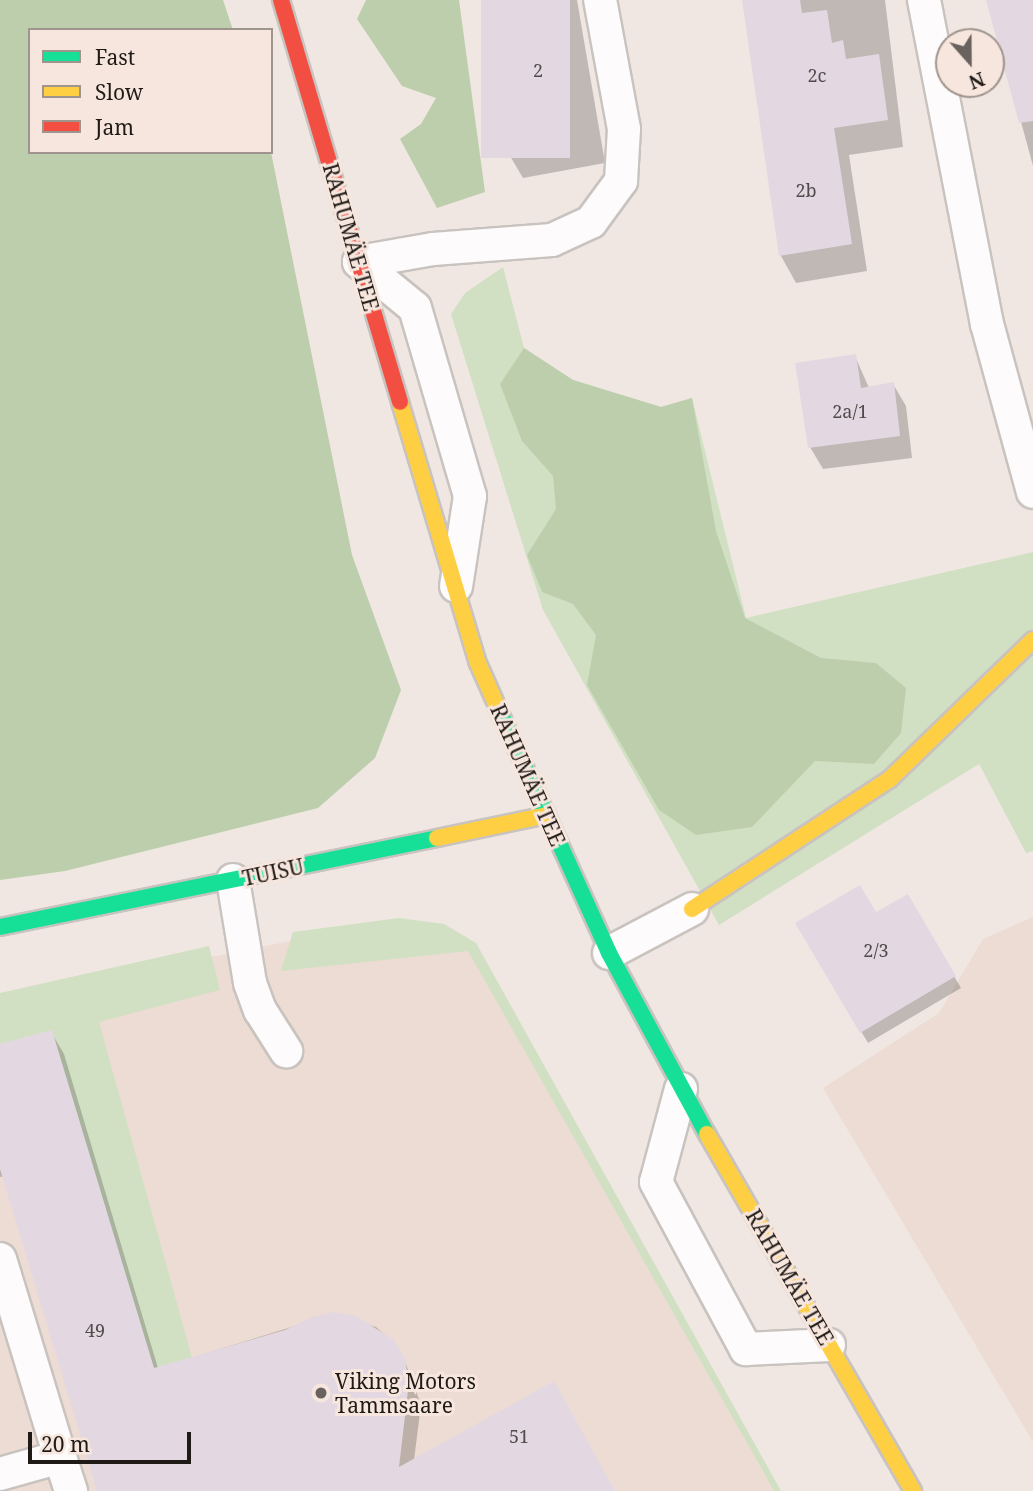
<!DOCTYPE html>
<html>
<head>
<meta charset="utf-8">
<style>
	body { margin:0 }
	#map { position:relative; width:1033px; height:1491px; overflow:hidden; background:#f0e7e3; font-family:"Noto Serif",serif }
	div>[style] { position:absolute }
	.built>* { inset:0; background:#eddcd3 }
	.green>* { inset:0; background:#d1e0c3 }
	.forest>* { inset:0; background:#bdceac }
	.shadow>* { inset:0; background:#0003 }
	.building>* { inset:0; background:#e3d8e1; transform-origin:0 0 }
	.roads { filter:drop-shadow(2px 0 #c9c3bf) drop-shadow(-2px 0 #c9c3bf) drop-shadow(0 2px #c9c3bf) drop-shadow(0 -2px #c9c3bf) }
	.lane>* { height:32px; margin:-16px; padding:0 16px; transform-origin:16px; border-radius:16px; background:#fdfbfb }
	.fast>* { height:16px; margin:-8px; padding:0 8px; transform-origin:8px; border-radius:8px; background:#16e098 }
	.slow>* { height:16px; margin:-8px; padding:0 8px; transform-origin:8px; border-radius:8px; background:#ffcf43 }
	.jam>* { height:16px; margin:-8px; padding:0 8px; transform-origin:8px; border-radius:8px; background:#f24e42 }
	.dots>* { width:19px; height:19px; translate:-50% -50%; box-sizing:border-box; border:4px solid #f6e6dd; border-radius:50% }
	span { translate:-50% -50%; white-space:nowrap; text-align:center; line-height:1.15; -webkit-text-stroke:6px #f6e6dd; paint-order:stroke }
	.number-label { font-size:18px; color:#514a4a }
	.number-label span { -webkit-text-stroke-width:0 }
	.street-label { font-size:21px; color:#201a17 }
	.poi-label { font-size:21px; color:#201a17 }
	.left { translate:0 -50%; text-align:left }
	.legend { position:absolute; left:28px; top:28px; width:245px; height:126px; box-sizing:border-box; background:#f6e6dd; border:2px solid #a0948e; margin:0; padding:9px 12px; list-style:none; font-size:21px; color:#201a17 }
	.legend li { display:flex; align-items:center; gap:14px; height:35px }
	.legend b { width:35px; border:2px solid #a0948e }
	.north { position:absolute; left:935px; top:28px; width:70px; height:70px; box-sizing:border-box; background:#f6e6dd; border:2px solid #a0948e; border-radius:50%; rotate:159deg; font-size:19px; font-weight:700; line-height:28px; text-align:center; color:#201a17 }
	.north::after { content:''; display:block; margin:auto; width:24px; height:32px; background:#69625e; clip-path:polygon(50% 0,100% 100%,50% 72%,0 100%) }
	.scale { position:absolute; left:28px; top:1432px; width:163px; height:32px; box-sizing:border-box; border:4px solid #201a17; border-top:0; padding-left:9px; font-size:21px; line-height:24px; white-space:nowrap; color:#201a17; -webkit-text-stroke:5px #f6e6dd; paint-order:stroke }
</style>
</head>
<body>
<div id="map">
	<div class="built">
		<div style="clip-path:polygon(1033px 917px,1033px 1442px,823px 1088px,939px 1013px,983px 939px)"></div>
		<div style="clip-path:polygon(346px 930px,468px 950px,774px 1491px,0 1491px,0 999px)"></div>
	</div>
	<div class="green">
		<div style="clip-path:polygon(503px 267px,524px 348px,573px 380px,661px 407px,692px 398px,746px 618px,1033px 552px,1033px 851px,1026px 853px,979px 764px,719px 925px,543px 610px,451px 314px,465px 293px)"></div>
		<div style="clip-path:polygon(399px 918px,444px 924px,476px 943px,781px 1491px,774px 1491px,468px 951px,281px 971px,293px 932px)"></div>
		<div style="clip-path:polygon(209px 946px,220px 990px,99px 1022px,229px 1491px,191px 1491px,52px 1031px,0 1044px,0 993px)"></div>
	</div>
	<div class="forest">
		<div style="clip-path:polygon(0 0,223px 0,233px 30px,30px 30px,30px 152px,271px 152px,352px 555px,401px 690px,375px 758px,318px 808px,65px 871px,0 880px)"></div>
		<div style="clip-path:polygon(366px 0,459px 0,485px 192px,437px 208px,400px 139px,421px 124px,436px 98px,402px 86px,357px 19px)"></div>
		<div style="clip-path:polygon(524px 348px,573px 380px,661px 407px,692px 398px,716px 531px,745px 618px,821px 658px,876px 663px,906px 688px,901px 733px,874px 764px,815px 761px,752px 827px,696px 835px,659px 810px,587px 685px,596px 635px,573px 604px,542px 592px,527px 555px,556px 509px,553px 476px,522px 441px,500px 384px)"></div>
	</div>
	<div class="shadow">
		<div style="clip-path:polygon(483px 0,577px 0,605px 163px,523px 178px,510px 156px)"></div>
		<div style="clip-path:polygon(744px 0,885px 0,903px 147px,849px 155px,867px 271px,796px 283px,781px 256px)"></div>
		<div style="clip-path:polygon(988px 0,1033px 0,1033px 166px)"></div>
		<div style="clip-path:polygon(855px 356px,869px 388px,893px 384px,906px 406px,912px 458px,823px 469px,810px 447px)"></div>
		<div style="clip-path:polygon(907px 896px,961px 988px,868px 1043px,798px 924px,875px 914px)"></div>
		<div style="clip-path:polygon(51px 1032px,64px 1054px,158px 1368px,334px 1314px,376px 1327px,392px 1341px,406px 1364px,421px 1405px,414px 1460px,613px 1491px,99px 1491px,4px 1176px,0 1177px,0 1046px)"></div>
	</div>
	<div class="building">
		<div style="left:481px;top:0;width:89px;height:158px"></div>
		<div style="clip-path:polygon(742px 0,800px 0,802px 13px,827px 10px,832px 43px,843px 40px,846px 59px,879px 54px,888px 120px,834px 128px,852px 244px,779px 256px)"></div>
		<div style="clip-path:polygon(986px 0,1033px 0,1033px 121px,1019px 123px)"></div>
		<div style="clip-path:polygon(856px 354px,861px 388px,894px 382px,900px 436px,808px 448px,795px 363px)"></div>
		<div style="clip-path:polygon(860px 885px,876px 912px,908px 894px,956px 976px,860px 1033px,795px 923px)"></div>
		<div style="clip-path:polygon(52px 1030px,154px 1368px,285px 1330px,312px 1317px,334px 1312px,356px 1316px,394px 1340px,405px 1359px,409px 1382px,399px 1467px,554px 1381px,615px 1491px,97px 1491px,0 1169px,0 1044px)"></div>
	</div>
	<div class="roads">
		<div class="lane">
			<div style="left:924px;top:0;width:330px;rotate:79deg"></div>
			<div style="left:987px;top:324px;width:174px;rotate:74.7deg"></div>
			<div style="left:359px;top:262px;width:75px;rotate:-10deg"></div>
			<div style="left:433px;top:249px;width:119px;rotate:-4.3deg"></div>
			<div style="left:552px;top:240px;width:43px;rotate:-24.8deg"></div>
			<div style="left:591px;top:222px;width:51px;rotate:-53.8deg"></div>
			<div style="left:621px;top:181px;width:52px;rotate:-86.7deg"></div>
			<div style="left:624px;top:129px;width:131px;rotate:-100.5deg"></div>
			<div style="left:359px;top:262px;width:72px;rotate:39.4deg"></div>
			<div style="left:415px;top:308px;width:196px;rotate:73.7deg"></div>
			<div style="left:470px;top:496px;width:91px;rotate:98.8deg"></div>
			<div style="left:233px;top:880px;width:104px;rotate:80.6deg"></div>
			<div style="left:250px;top:983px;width:29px;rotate:70deg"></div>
			<div style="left:260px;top:1010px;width:49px;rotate:57.6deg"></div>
			<div style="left:609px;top:953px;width:94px;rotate:-27.9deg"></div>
			<div style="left:681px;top:1089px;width:96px;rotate:105deg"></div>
			<div style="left:656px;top:1182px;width:190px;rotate:61.7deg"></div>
			<div style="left:746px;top:1349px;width:83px;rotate:-2.8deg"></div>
			<div style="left:0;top:1259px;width:207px;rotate:73.1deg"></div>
			<div style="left:60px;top:1457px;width:62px;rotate:164.2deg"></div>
			<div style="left:60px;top:1457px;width:36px;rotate:72deg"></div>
		</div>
		<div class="fast">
			<div style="left:497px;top:706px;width:271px;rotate:65.6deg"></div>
			<div style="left:609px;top:953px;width:206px;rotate:61.6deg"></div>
			<div style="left:0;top:927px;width:446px;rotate:-11.5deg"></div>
		</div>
		<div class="slow">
			<div style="left:400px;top:402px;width:270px;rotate:73.4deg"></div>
			<div style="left:477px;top:661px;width:49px;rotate:66deg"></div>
			<div style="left:437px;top:838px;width:112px;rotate:-11.8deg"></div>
			<div style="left:692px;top:909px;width:237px;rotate:-33.3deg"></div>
			<div style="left:890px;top:779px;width:199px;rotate:-44.2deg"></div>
			<div style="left:707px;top:1134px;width:412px;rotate:60deg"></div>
		</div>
		<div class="jam">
			<div style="left:281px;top:0;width:419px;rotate:73.5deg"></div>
		</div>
	</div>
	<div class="dots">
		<div style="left:321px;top:1393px;background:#69625e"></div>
	</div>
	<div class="number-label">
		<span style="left:538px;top:70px">2</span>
		<span style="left:817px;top:75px">2c</span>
		<span style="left:806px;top:190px">2b</span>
		<span style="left:850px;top:411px">2a/1</span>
		<span style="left:876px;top:950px">2/3</span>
		<span style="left:95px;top:1330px">49</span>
		<span style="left:519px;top:1436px">51</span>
	</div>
	<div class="street-label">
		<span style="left:351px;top:237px;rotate:74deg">RAHUMÄE TEE</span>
		<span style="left:528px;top:775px;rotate:66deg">RAHUMÄE TEE</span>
		<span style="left:273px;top:872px;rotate:-12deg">TUISU</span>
		<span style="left:790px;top:1277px;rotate:60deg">RAHUMÄE TEE</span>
	</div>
	<div class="poi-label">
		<span class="left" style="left:335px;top:1393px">Viking Motors<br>Tammsaare</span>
	</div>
	<ul class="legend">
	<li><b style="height:9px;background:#16e098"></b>Fast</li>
	<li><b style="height:9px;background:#ffcf43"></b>Slow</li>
	<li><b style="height:9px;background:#f24e42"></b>Jam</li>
	</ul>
	<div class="north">N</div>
	<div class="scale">20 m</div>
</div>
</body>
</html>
